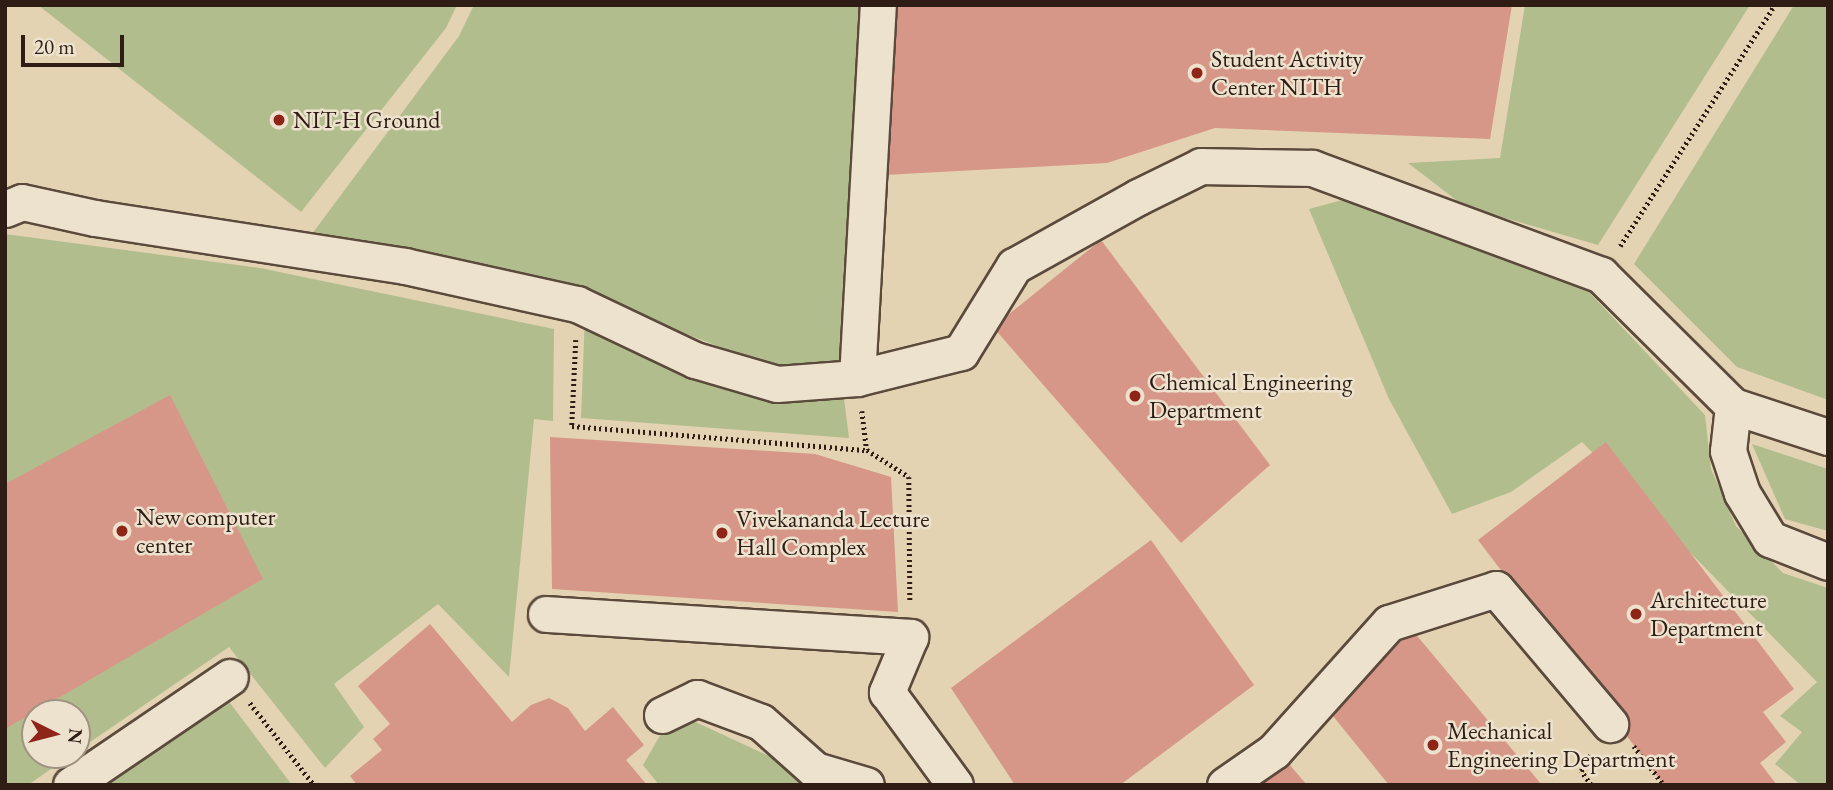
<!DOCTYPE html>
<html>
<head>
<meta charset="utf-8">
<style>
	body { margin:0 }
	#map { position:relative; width:1833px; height:790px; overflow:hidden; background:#e3d3b2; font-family:"EB Garamond",serif }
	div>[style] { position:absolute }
	.green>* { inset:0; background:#b2bd8e }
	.building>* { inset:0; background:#d69788 }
	.path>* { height:4.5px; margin-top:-2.25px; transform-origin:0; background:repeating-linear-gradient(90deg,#2e1c15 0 2px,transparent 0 5.5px) }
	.roads { filter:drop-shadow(2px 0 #5b4a3c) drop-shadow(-2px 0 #5b4a3c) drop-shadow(0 2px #5b4a3c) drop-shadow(0 -2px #5b4a3c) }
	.minor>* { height:35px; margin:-17.5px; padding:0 17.5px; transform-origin:17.5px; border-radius:17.5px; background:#ede2cd }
	.dots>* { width:19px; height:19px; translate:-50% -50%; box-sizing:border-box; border:4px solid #ede2cd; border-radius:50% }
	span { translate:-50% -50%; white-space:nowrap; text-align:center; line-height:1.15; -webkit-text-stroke:5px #ede2cd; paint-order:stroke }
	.poi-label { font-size:24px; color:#2e1c15 }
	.left { translate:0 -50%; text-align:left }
	.frame { position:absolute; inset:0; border:7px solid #2e1c15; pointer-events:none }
	.north { position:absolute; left:21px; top:699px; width:70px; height:70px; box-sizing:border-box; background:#ede2cd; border:2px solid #a19383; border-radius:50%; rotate:96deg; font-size:19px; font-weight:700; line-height:28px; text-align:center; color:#2e1c15 }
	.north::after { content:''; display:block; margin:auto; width:24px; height:32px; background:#8f2418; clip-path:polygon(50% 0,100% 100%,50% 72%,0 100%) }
	.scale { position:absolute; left:21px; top:35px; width:103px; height:32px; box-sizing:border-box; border:4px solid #2e1c15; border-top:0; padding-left:9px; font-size:21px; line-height:24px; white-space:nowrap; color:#2e1c15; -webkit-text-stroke:5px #ede2cd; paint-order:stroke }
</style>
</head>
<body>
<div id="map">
	<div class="green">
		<div style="clip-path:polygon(38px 5px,457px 5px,446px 28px,301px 212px)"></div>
		<div style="clip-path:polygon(474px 5px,861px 5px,842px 363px,774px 367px,523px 273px,412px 249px,309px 238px,459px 36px)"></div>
		<div style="clip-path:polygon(1525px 5px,1750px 5px,1598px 245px,1464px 206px,1408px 163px,1500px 158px)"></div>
		<div style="clip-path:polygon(1794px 5px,1828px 5px,1828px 400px,1737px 367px,1634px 264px)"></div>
		<div style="clip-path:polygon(1346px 199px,1587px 290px,1705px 415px,1711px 469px,1736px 526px,1783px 573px,1828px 588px,1828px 785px,1801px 785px,1775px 764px,1802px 732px,1780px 716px,1817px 682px,1582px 442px,1511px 492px,1452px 514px,1389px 399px,1309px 209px)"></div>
		<div style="clip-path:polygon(5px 234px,260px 268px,554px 329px,553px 421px,534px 419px,509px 677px,438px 604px,334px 684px,364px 727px,325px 768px,229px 647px,77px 751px,77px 713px,35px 713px,35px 755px,71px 755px,28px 785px,5px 785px)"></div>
		<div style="clip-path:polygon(585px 315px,843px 390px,849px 438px,581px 418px)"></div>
		<div style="clip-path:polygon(1752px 444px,1828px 469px,1828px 531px,1785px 519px)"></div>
		<div style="clip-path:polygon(227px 699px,292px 785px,102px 785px)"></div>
		<div style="clip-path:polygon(689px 719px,782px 762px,802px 781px,796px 785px,659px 785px,643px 765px,662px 732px)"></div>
	</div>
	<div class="building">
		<div style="clip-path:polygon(895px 5px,1512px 5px,1490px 139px,1215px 128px,1107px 163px,884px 175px)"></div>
		<div style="clip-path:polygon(1101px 240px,1270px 465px,1181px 543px,993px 327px)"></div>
		<div style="clip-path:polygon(170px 395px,263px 579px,5px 729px,5px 484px)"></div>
		<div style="clip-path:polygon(550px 437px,815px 454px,891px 477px,898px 612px,552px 589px)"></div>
		<div style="clip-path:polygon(1606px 442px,1794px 689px,1763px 712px,1786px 742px,1760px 763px,1777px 785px,1664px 785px,1478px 540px)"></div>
		<div style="clip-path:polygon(1151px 540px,1254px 685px,1120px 785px,1015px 785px,951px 688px)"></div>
		<div style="clip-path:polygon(430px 624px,512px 722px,531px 705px,549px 698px,568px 708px,585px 731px,613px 707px,644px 745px,626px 760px,647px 785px,357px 785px,350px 776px,382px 750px,373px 739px,390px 724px,358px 686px)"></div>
		<div style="clip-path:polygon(1413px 631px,1542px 785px,1389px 785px,1324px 705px)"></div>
		<div style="clip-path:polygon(1282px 756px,1307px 785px,1250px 785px)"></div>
	</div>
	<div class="path">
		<div style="left:1620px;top:246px;width:287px;rotate:-57.3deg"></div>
		<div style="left:576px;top:340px;width:86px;rotate:92.7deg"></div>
		<div style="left:572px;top:426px;width:296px;rotate:4.7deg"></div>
		<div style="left:862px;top:411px;width:39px;rotate:83deg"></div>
		<div style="left:867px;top:450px;width:50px;rotate:32.7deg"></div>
		<div style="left:909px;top:477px;width:126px;rotate:89.5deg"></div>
		<div style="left:250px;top:703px;width:104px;rotate:52deg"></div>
		<div style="left:1634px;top:746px;width:49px;rotate:52.4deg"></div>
		<div style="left:1591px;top:785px;width:17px;rotate:-126deg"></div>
		<div style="left:1581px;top:771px;width:21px;rotate:-59deg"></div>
	</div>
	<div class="roads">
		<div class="minor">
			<div style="left:5px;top:209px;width:18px;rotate:-22deg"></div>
			<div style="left:22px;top:202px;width:75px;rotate:12.4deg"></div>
			<div style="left:95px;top:218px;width:314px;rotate:8.8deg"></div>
			<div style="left:405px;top:266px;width:176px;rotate:12.5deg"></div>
			<div style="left:577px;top:304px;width:131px;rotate:25.4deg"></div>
			<div style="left:695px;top:360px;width:85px;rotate:16.3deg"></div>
			<div style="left:777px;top:384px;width:80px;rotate:-4.3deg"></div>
			<div style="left:857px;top:378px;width:107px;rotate:-14deg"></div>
			<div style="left:961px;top:352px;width:101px;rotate:-58.4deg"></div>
			<div style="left:1014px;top:266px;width:142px;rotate:-29.1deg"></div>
			<div style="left:1138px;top:197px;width:70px;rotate:-26.2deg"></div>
			<div style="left:1201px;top:166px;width:111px;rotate:1deg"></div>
			<div style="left:1312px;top:168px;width:308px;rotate:20.3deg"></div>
			<div style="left:1601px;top:275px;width:186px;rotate:44.8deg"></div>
			<div style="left:1733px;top:406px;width:100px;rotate:18.1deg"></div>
			<div style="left:857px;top:378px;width:374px;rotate:-86.8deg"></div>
			<div style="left:1733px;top:406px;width:45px;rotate:96.3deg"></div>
			<div style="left:1728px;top:451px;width:44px;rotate:71.6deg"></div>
			<div style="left:1742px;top:493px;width:54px;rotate:58.7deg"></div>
			<div style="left:1770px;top:539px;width:62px;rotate:21.6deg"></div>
			<div style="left:546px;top:614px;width:365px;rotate:3.6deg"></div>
			<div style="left:910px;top:637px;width:60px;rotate:112.7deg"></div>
			<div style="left:887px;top:692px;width:115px;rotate:53.8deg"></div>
			<div style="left:662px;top:715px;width:39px;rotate:-26deg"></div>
			<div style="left:697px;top:698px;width:68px;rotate:20.6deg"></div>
			<div style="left:761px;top:722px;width:72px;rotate:41.6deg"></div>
			<div style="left:815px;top:770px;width:53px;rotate:16.4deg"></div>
			<div style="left:71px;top:785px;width:192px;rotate:-34.2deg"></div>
			<div style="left:1225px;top:785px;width:60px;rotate:-34.8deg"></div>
			<div style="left:1274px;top:751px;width:172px;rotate:-48.1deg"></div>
			<div style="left:1389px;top:623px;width:112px;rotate:-17.6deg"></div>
			<div style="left:1496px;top:589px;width:177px;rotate:49.8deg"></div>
		</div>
	</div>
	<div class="dots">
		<div style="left:1197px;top:73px;background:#8f2418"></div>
		<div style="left:279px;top:120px;background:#8f2418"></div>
		<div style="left:1135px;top:396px;background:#8f2418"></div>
		<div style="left:122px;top:531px;background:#8f2418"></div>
		<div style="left:722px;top:533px;background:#8f2418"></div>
		<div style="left:1636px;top:614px;background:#8f2418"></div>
		<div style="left:1433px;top:745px;background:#8f2418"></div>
	</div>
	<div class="poi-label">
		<span class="left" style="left:1211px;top:73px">Student Activity<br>Center NITH</span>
		<span class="left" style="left:293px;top:120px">NIT-H Ground</span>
		<span class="left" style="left:1149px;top:396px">Chemical Engineering<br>Department</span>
		<span class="left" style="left:136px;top:531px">New computer<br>center</span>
		<span class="left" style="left:736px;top:533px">Vivekananda Lecture<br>Hall Complex</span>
		<span class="left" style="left:1650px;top:614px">Architecture<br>Department</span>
		<span class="left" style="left:1447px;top:745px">Mechanical<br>Engineering Department</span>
	</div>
	<div class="frame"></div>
	<div class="north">N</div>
	<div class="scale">20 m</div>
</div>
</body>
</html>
